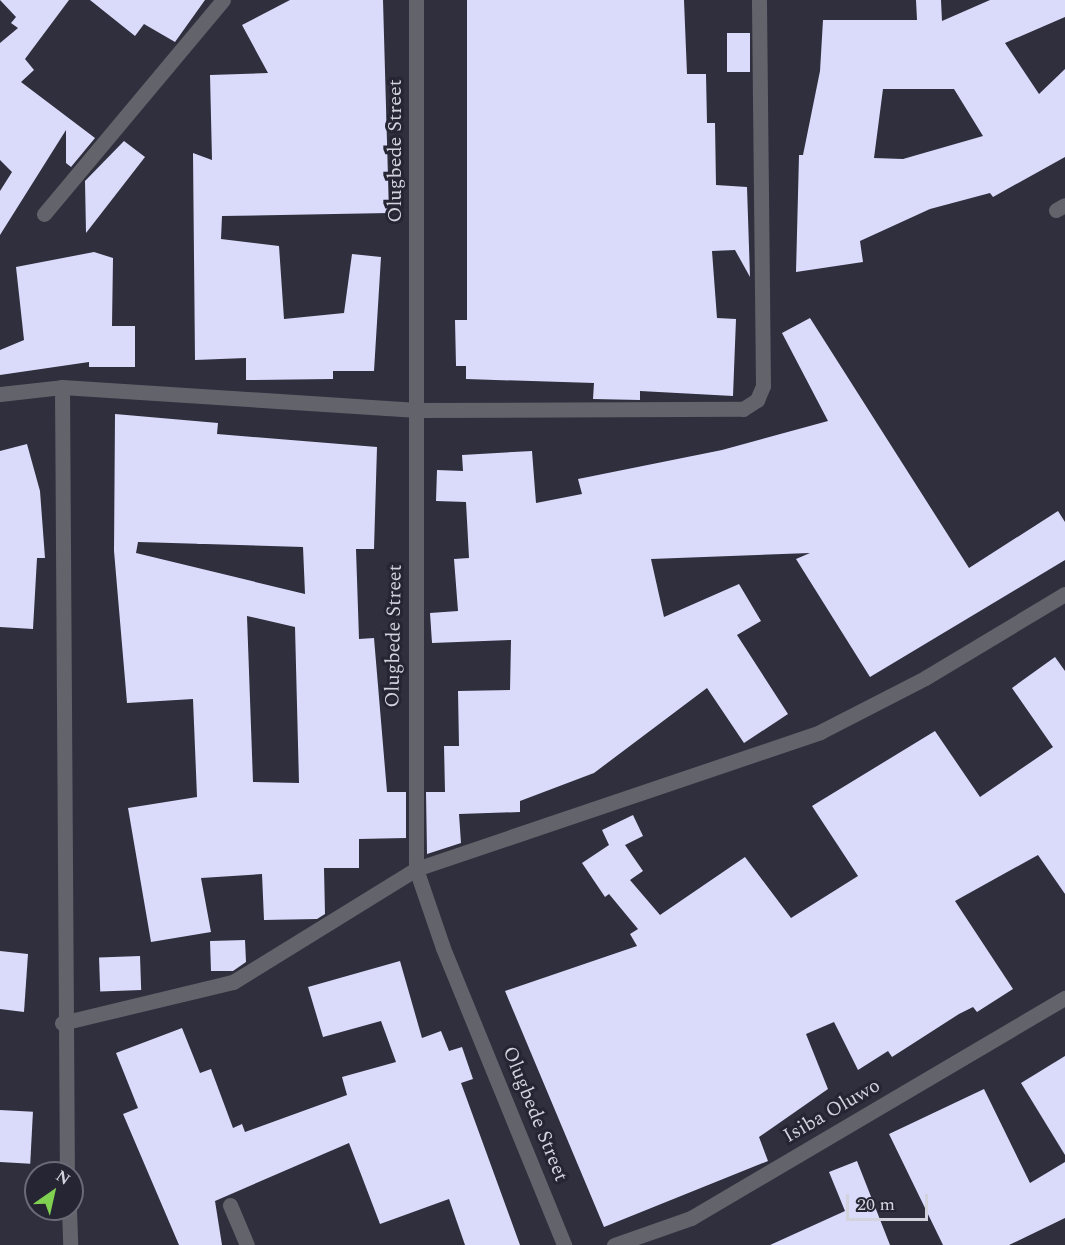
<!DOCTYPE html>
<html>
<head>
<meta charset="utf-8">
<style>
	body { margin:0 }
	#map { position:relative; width:1065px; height:1245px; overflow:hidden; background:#2f2f3e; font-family:Spectral,serif }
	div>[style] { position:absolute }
	.building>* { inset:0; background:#dadafb; transform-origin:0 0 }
	.street>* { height:15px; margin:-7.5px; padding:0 7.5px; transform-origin:7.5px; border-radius:7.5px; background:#63636b }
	span { translate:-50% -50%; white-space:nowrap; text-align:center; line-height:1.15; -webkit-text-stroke:6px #252534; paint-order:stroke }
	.street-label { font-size:20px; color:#d3d3de }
	.north { position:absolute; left:24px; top:1161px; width:60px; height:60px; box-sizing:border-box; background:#252534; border:2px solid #6b6b78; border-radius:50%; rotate:34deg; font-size:16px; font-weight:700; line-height:24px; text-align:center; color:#d3d3de }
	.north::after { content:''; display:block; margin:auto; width:21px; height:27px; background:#80d051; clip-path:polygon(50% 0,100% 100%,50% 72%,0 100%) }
	.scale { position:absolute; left:846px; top:1194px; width:82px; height:27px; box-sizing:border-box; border:3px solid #d3d3de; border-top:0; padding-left:8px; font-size:18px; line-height:21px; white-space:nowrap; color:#d3d3de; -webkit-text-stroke:4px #252534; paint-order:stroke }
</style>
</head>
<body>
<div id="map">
	<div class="building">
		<div style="clip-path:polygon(0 0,69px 0,25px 59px,34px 70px,21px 82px,95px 138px,71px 167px,66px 163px,66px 130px,0 235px,0 191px,12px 172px,0 160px,0 43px,18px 28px,11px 23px,16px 17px)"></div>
		<div style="clip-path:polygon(90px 0,205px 0,175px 42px,144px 24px,135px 36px)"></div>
		<div style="clip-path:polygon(290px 0,383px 0,389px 213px,222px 216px,221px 239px,279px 246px,284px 319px,344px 313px,352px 254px,381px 257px,374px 371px,333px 371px,333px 379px,246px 380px,246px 358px,195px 360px,193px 153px,212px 160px,210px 75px,268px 73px,242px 25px)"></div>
		<div style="clip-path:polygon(467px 0,684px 0,687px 74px,706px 74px,707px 123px,715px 123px,716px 185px,747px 187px,750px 277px,735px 250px,712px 251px,717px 318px,736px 319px,733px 396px,640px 391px,640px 400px,593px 399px,594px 383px,466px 379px,466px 366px,456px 366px,455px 320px,467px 320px)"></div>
		<div style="clip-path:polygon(evenodd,916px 0,941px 0,942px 21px,990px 0,1065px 0,1065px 17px,1005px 43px,1039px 94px,1065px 69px,1065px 157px,993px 197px,990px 193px,930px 209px,860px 241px,863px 262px,796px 272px,799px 155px,803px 155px,820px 71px,823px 20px,917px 20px,916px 0,883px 89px,954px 89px,983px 136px,903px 159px,874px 158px,883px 89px)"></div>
		<div style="left:750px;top:33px;width:39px;height:23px;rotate:90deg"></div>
		<div style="clip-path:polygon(124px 141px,145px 157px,86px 233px,85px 181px)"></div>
		<div style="clip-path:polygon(94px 252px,113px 258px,112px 326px,135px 326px,135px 367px,89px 367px,89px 362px,0 375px,0 350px,24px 340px,16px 267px)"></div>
		<div style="clip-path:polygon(810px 318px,969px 568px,1058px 511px,1065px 522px,1065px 560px,870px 677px,796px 559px,810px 553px,651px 559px,664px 617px,739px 584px,761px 621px,737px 635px,788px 714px,744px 743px,707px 688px,594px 773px,520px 801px,520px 812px,459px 814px,461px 843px,427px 854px,426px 792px,445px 792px,444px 746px,459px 746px,458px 691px,510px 690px,511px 640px,432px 643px,430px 613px,458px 611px,454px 559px,469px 558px,466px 502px,436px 501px,437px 470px,463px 471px,462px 455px,532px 451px,536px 503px,582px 494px,578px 479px,722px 450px,828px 421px,782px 333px)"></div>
		<div style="clip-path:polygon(evenodd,115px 414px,218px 423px,217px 434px,377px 447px,374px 549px,356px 549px,359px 639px,374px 638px,387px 792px,406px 792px,406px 838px,359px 839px,359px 868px,324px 868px,325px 914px,317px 919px,264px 920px,262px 874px,201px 878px,211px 932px,151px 942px,128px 808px,197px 797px,193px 699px,127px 703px,114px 551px,115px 414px,138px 542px,303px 547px,305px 594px,136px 553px,138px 542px,115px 414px,247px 616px,295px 627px,299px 783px,253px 782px,247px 616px)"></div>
		<div style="clip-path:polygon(27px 444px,40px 491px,45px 558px,37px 558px,33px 629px,0 627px,0 451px)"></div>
		<div style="clip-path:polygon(1055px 657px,1065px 671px,1065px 894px,1038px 855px,955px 901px,1013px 989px,977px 1012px,973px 1007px,959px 1014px,892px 1057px,888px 1051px,858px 1070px,834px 1022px,806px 1034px,828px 1089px,759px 1137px,768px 1161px,604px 1227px,505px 991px,637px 946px,630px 934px,638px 929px,609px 894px,605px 897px,582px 863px,609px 845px,602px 830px,633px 815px,643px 836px,625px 845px,643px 871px,630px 880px,660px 915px,745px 857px,791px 918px,858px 876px,812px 806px,935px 731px,980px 797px,1053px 747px,1012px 688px)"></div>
		<div style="clip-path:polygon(245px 940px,246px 962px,233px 971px,211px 971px,210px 941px)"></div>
		<div style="clip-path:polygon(0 951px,28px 954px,24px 1012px,0 1009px)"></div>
		<div style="left:140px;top:956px;width:34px;height:41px;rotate:88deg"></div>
		<div style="clip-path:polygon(400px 961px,422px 1038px,441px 1031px,449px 1051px,462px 1047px,473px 1079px,461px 1083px,520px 1245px,465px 1245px,449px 1199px,380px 1224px,349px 1143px,215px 1201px,222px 1245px,179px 1245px,123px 1114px,138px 1108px,116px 1053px,182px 1028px,200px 1073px,211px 1069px,233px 1128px,242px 1124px,245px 1132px,347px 1095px,342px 1077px,396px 1062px,381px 1021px,323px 1037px,308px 987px)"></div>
		<div style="clip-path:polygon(1065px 1056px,1065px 1155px,1021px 1083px)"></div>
		<div style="clip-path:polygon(984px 1089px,1030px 1183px,1065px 1162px,1065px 1218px,1009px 1245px,943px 1245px,889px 1134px)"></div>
		<div style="left:0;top:1110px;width:33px;height:52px;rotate:3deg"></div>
		<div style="clip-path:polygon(857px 1161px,890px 1245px,770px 1245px,845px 1211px,829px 1172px)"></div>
	</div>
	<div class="street">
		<div style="left:416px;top:0;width:869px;rotate:90deg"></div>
		<div style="left:416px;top:869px;width:83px;rotate:71.1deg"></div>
		<div style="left:443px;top:948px;width:321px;rotate:67.8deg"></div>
		<div style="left:1056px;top:210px;width:10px;rotate:-29deg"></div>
		<div style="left:44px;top:214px;width:279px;rotate:-50.1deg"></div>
		<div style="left:62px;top:387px;width:786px;rotate:89.64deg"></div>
		<div style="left:0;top:394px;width:62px;rotate:-6.4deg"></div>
		<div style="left:62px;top:387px;width:356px;rotate:3.7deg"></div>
		<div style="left:417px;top:410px;width:326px;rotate:-0.2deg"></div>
		<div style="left:743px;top:409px;width:17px;rotate:-33deg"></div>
		<div style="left:757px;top:400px;width:15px;rotate:-67deg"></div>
		<div style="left:763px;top:386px;width:386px;rotate:-90.6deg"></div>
		<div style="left:62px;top:1023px;width:176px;rotate:-13.5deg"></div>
		<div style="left:233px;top:982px;width:215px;rotate:-31.7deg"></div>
		<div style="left:416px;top:869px;width:427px;rotate:-18.7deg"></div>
		<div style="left:820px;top:732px;width:118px;rotate:-27.2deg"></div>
		<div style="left:925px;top:678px;width:163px;rotate:-31deg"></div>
		<div style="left:230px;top:1205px;width:43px;rotate:67deg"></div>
		<div style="left:69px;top:1209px;width:36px;rotate:88deg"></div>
		<div style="left:614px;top:1245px;width:82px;rotate:-19.3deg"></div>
		<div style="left:691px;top:1218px;width:434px;rotate:-30.5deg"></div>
	</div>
	<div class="street-label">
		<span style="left:395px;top:151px;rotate:-90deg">Olugbede Street</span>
		<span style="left:394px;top:636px;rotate:-89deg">Olugbede Street</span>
		<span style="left:832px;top:1111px;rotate:-30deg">Isiba Oluwo</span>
		<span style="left:535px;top:1114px;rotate:68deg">Olugbede Street</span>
	</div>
	<div class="north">N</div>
	<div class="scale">20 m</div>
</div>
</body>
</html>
